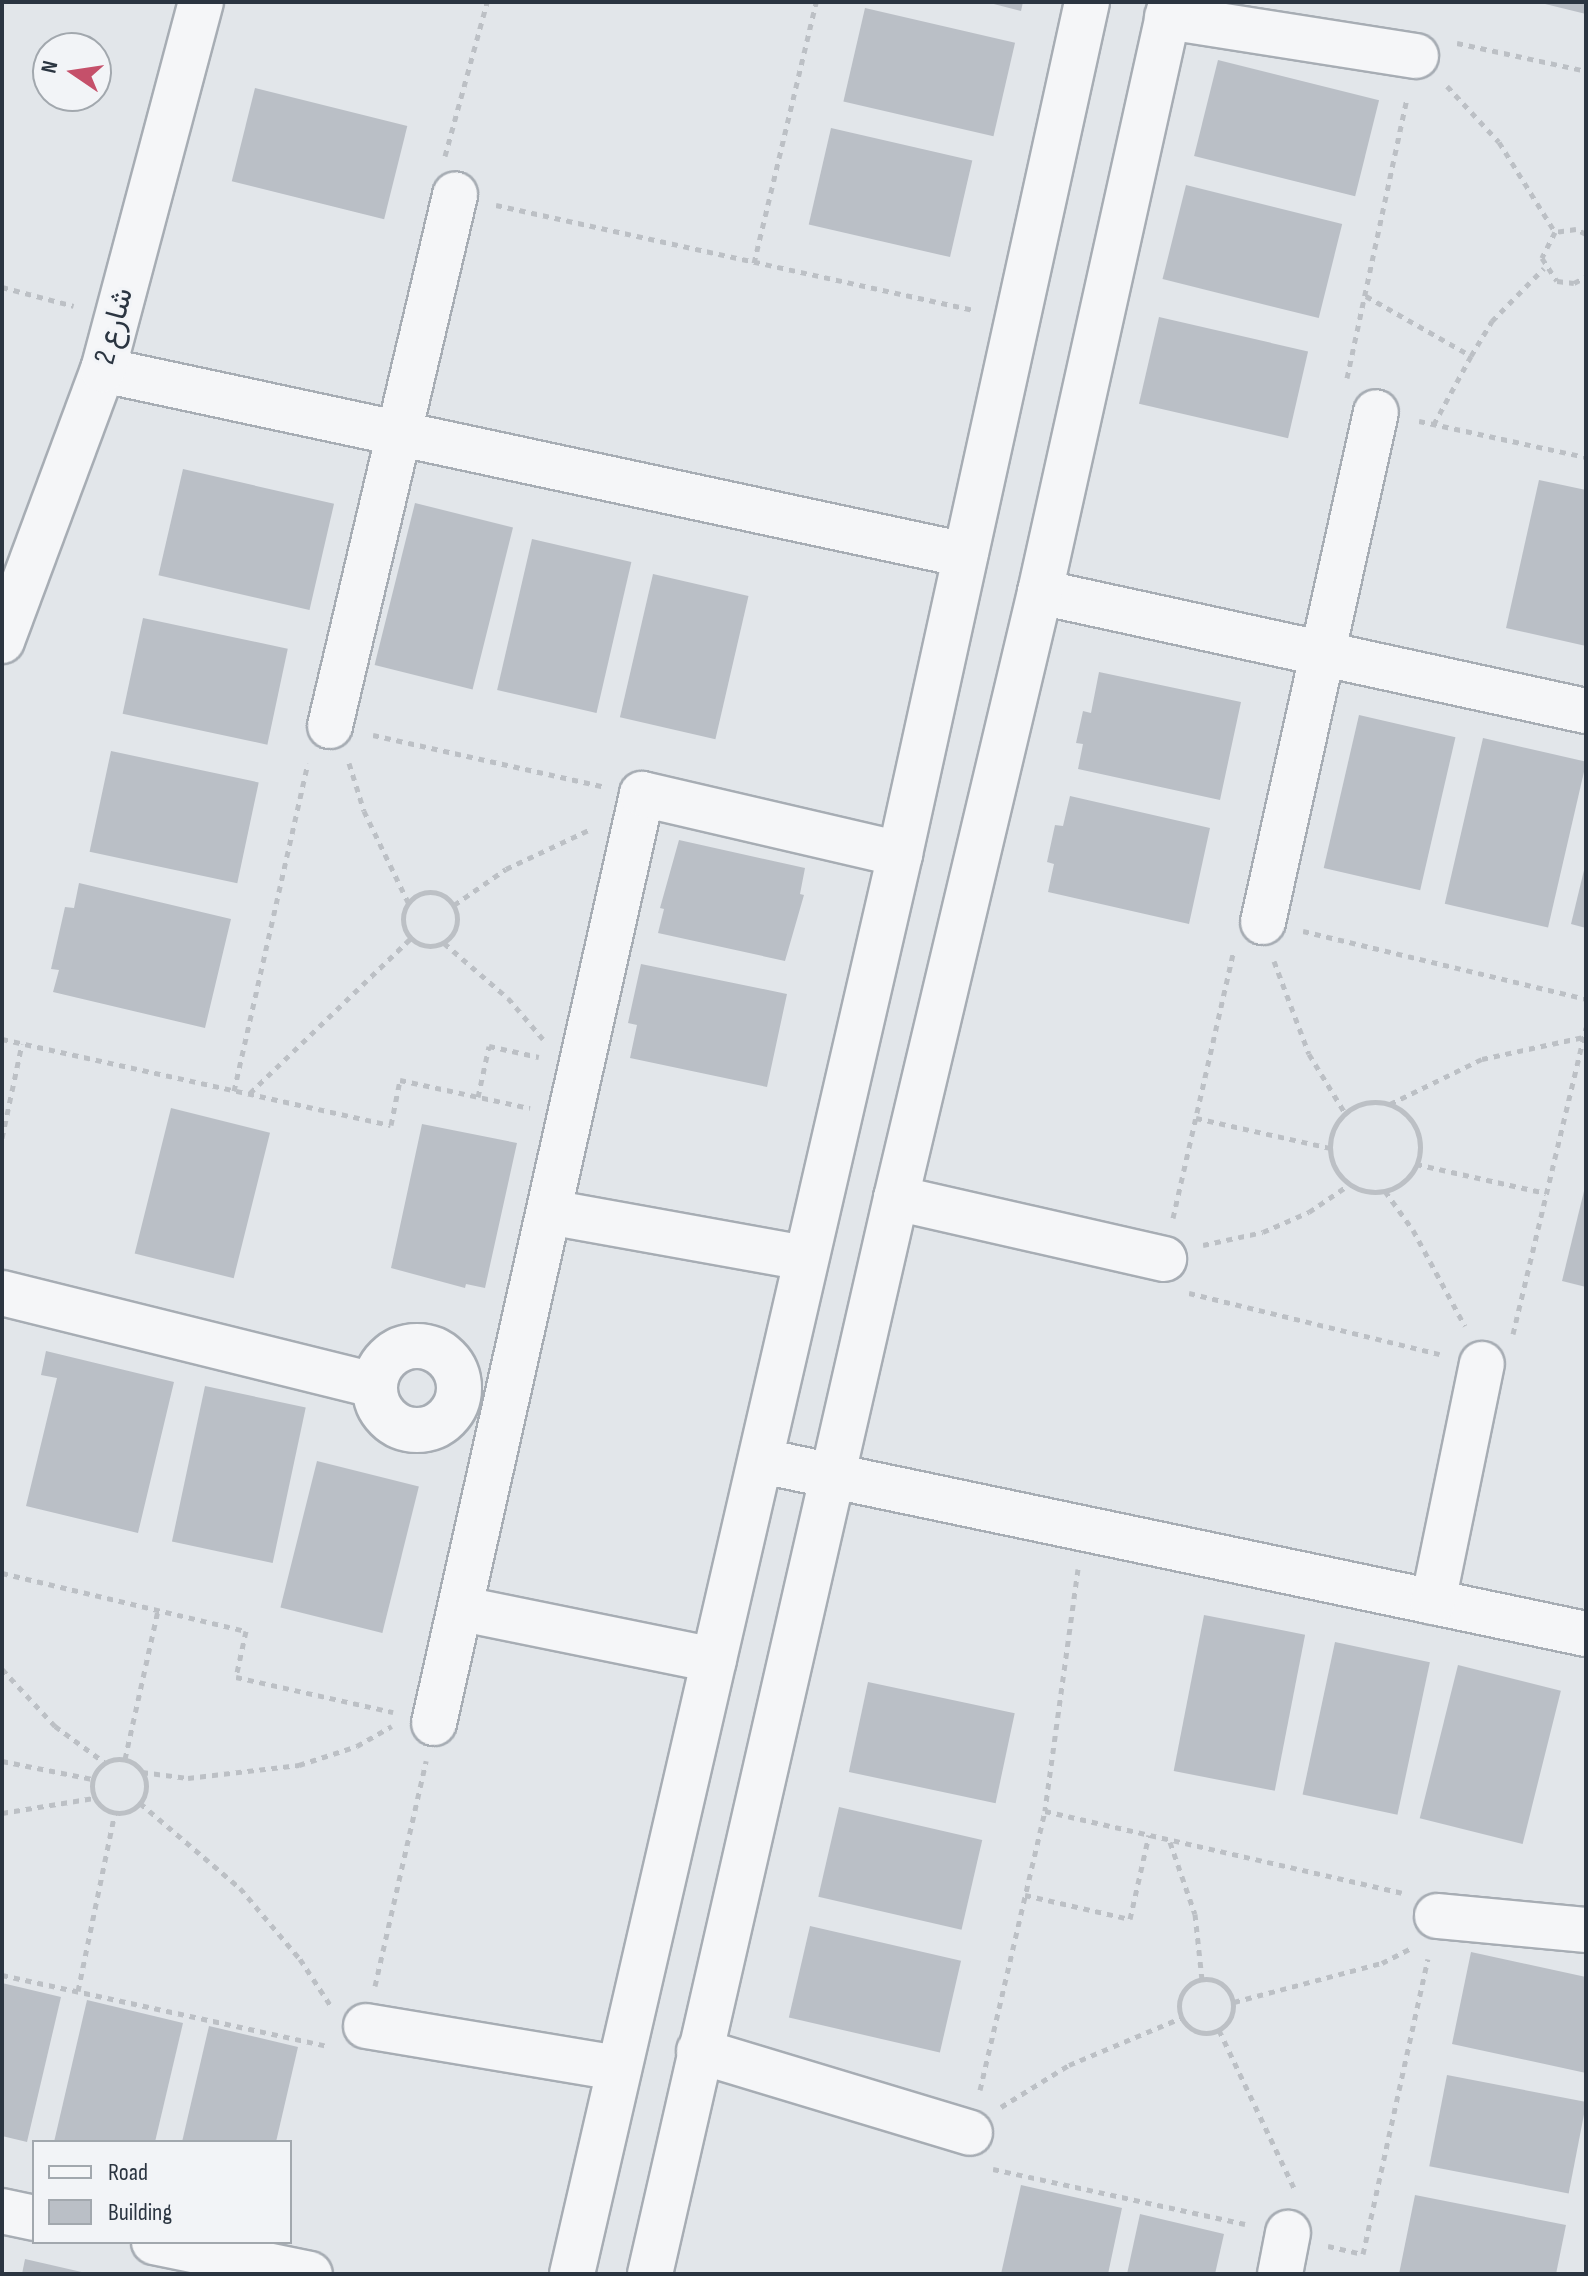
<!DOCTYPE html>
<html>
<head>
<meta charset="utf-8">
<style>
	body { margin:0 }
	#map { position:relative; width:1588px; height:2276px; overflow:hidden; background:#e2e6ea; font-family:"Sofia Sans Condensed",Vazirmatn,sans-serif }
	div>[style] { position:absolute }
	.building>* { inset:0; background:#babfc6; transform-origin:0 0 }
	.path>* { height:5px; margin-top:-2.5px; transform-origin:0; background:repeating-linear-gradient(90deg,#bcc0c5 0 6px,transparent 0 12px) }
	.path>.ring { margin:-2.5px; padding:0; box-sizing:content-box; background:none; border:5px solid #bcc0c5; border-radius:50% }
	.roads { filter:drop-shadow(2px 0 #a7adb4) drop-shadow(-2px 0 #a7adb4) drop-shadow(0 2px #a7adb4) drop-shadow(0 -2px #a7adb4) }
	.minor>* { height:44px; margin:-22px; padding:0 22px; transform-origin:22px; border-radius:22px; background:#f5f6f8 }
	.minor>.ring { margin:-22px; padding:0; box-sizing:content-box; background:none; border:44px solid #f5f6f8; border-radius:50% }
	.tertiary>* { height:44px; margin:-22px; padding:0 22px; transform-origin:22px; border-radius:22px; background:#f5f6f8 }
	span { translate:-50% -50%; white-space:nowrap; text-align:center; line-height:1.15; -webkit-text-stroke:6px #f2f4f7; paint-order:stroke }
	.street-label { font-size:30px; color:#2b3541 }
	.frame { position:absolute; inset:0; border:4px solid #2b3541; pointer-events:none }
	.legend { position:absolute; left:32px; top:2140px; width:260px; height:104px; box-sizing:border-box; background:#f2f4f7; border:2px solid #a2a8ae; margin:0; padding:10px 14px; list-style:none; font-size:24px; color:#2b3541 }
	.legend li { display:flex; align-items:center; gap:16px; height:40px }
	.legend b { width:40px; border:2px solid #a2a8ae }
	.north { position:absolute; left:32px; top:32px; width:80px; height:80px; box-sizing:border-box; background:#f2f4f7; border:2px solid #a2a8ae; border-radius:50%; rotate:283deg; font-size:22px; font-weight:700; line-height:32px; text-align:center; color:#2b3541 }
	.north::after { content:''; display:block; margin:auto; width:28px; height:36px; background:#c5506a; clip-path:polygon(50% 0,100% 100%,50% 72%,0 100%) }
</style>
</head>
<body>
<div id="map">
	<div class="building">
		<div style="clip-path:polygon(986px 2px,1023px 2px,1021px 11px)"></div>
		<div style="clip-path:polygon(1541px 2px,1586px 2px,1586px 14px,1541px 3px)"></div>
		<div style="left:865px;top:8px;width:154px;height:96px;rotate:13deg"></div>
		<div style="left:1218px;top:60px;width:166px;height:99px;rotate:14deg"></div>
		<div style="left:255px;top:88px;width:157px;height:96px;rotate:14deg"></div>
		<div style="left:831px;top:128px;width:145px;height:99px;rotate:13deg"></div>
		<div style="left:1186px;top:185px;width:161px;height:97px;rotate:14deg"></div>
		<div style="left:1159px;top:317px;width:153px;height:89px;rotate:13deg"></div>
		<div style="left:183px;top:469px;width:155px;height:109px;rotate:13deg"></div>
		<div style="clip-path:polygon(1539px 480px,1586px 490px,1586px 646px,1506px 628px)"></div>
		<div style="left:415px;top:503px;width:101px;height:167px;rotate:14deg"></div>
		<div style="left:532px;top:539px;width:102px;height:155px;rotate:13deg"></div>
		<div style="left:653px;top:574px;width:98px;height:147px;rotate:13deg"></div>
		<div style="left:143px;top:618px;width:148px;height:98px;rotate:12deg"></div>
		<div style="clip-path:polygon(1099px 672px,1241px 702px,1220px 800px,1078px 769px,1083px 744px,1076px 743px,1083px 711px,1091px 713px)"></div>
		<div style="left:1359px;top:715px;width:99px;height:157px;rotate:13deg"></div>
		<div style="left:1483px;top:738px;width:106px;height:170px;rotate:13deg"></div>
		<div style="left:111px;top:751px;width:151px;height:103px;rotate:12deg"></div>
		<div style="clip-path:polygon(1070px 796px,1210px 828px,1189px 924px,1048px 892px,1054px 864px,1047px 862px,1055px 825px,1063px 826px)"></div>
		<div style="clip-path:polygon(679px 840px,805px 868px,800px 894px,804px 895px,785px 961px,658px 933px,664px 909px,660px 908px)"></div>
		<div style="clip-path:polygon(1585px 866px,1586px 866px,1586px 928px,1571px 924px)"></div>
		<div style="clip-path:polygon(79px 883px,231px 919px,205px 1028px,53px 992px,59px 970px,51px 969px,65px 907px,74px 908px)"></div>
		<div style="clip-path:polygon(641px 964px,787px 994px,767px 1087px,630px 1058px,637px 1025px,628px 1023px)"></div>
		<div style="left:171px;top:1108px;width:102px;height:150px;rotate:14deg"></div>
		<div style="clip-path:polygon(422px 1124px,517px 1143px,485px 1288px,466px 1284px,465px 1288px,391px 1268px)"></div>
		<div style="clip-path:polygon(1585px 1187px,1586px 1188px,1586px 1287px,1562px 1281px)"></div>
		<div style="clip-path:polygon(46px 1351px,174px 1382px,138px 1533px,26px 1506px,57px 1378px,41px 1375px)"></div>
		<div style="left:205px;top:1386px;width:103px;height:159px;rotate:12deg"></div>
		<div style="left:317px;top:1461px;width:105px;height:151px;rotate:14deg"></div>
		<div style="left:1204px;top:1615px;width:103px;height:159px;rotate:11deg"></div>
		<div style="left:1335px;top:1642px;width:97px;height:156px;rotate:12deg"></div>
		<div style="left:1458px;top:1665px;width:106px;height:158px;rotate:14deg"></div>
		<div style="left:868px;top:1682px;width:150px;height:92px;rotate:12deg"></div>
		<div style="left:839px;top:1807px;width:147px;height:92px;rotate:13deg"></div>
		<div style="left:810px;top:1926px;width:155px;height:94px;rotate:13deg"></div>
		<div style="clip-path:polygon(1471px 1952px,1586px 1977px,1586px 2073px,1452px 2044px)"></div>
		<div style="clip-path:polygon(2px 1983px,61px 1997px,27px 2142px,2px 2136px)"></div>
		<div style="clip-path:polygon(87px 2000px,183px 2023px,155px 2142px,54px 2142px)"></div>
		<div style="clip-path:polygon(209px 2026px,298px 2047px,276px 2142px,182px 2142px)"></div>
		<div style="left:1447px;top:2075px;width:142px;height:93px;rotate:11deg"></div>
		<div style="clip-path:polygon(1021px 2185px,1122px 2208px,1108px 2274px,1001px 2274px)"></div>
		<div style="clip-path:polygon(1415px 2195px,1566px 2225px,1556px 2274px,1399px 2274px)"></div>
		<div style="clip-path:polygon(1140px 2214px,1224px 2234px,1215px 2274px,1127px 2274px)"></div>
		<div style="clip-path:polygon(25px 2259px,86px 2273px,86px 2274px,22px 2274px)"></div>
	</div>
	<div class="path">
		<div style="left:1457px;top:43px;width:132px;rotate:12.2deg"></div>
		<div style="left:1447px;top:86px;width:76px;rotate:47.1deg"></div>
		<div style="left:1499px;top:142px;width:106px;rotate:58.1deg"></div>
		<div style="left:445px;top:156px;width:160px;rotate:-74.7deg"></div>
		<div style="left:496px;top:205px;width:489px;rotate:12.4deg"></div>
		<div style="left:1586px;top:234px;width:11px;rotate:-153deg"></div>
		<div style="left:1576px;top:229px;width:21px;rotate:172deg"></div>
		<div style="left:1555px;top:232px;width:29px;rotate:117deg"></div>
		<div style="left:1542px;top:258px;width:27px;rotate:57deg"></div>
		<div style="left:1557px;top:281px;width:17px;rotate:7deg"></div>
		<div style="left:1574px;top:283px;width:13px;rotate:-27deg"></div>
		<div style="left:754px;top:263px;width:268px;rotate:-76.6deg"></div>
		<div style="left:2px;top:287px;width:74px;rotate:14.8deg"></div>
		<div style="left:1366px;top:296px;width:121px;rotate:29.7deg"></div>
		<div style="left:1471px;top:356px;width:77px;rotate:118.6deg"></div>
		<div style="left:1471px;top:356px;width:41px;rotate:-59deg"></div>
		<div style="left:1492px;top:321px;width:74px;rotate:-45.5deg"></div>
		<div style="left:1347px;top:378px;width:286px;rotate:-77.9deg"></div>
		<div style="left:1419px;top:421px;width:171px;rotate:12.2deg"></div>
		<div style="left:373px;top:735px;width:235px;rotate:12.6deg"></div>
		<div style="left:349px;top:763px;width:50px;rotate:72.6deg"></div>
		<div style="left:364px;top:811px;width:101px;rotate:64.2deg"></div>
		<div class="ring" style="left:403px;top:892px;width:49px;height:49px"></div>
		<div style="left:454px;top:905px;width:63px;rotate:-34.7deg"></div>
		<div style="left:506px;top:869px;width:92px;rotate:-25.2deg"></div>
		<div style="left:1303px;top:931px;width:291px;rotate:13.5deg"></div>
		<div style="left:444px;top:943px;width:84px;rotate:40.7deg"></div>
		<div style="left:508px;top:998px;width:54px;rotate:49.5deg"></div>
		<div style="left:1274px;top:961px;width:99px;rotate:69.4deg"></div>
		<div style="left:1309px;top:1054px;width:69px;rotate:58.6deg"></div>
		<div style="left:2px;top:1039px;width:398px;rotate:12.5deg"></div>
		<div style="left:391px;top:1125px;width:46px;rotate:-78.7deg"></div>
		<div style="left:400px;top:1080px;width:133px;rotate:12.2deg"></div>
		<div style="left:234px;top:1091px;width:336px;rotate:-77.3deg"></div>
		<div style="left:250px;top:1093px;width:223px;rotate:-43.9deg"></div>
		<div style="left:478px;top:1097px;width:52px;rotate:-77.8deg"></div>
		<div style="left:489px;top:1046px;width:51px;rotate:12.4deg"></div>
		<div class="ring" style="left:1330px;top:1102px;width:85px;height:85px"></div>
		<div style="left:1390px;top:1104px;width:102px;rotate:-26.1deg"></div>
		<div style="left:1482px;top:1059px;width:104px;rotate:-12.2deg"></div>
		<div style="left:1196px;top:1118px;width:137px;rotate:12.6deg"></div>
		<div style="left:2px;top:1138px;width:96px;rotate:-78deg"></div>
		<div style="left:1416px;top:1164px;width:133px;rotate:12.6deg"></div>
		<div style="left:1385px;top:1191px;width:48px;rotate:54.3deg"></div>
		<div style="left:1413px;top:1230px;width:109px;rotate:61.6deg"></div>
		<div style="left:1173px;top:1218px;width:275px;rotate:-77.2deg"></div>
		<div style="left:1203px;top:1245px;width:61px;rotate:-12.2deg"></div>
		<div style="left:1263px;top:1232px;width:50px;rotate:-23.5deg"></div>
		<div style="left:1309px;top:1212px;width:50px;rotate:-34.3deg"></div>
		<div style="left:1189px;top:1293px;width:258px;rotate:13.7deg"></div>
		<div style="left:1513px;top:1334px;width:315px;rotate:-76.6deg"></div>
		<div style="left:1078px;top:1569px;width:244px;rotate:97.8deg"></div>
		<div style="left:1045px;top:1811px;width:366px;rotate:12.9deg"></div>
		<div style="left:2px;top:1573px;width:251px;rotate:13.4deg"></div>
		<div style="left:246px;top:1631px;width:47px;rotate:102.3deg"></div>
		<div style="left:236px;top:1677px;width:161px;rotate:12.6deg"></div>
		<div style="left:2px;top:1669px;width:78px;rotate:47.1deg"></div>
		<div style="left:55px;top:1726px;width:61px;rotate:36.3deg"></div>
		<div class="ring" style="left:92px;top:1759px;width:49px;height:49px"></div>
		<div style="left:125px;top:1759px;width:153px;rotate:-77.5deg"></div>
		<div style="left:2px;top:1761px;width:92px;rotate:11.3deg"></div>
		<div style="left:142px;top:1772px;width:46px;rotate:7.4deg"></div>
		<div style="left:188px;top:1778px;width:112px;rotate:-6.7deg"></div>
		<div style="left:299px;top:1765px;width:61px;rotate:-18.1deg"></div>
		<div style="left:357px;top:1746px;width:40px;rotate:-29.7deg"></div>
		<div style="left:140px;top:1803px;width:131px;rotate:40.4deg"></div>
		<div style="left:240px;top:1888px;width:93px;rotate:49.8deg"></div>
		<div style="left:300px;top:1959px;width:56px;rotate:56.6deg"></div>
		<div style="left:2px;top:1813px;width:93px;rotate:-9.3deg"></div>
		<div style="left:1170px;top:1842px;width:76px;rotate:70.9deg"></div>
		<div style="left:1195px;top:1914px;width:65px;rotate:83.9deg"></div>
		<div style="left:1025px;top:1895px;width:108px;rotate:12.9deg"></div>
		<div style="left:1130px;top:1919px;width:86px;rotate:-77.3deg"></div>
		<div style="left:2px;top:1975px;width:335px;rotate:12.3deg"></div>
		<div class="ring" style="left:1179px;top:1979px;width:49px;height:49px"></div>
		<div style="left:375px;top:1986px;width:231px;rotate:-77.2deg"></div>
		<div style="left:78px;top:1991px;width:182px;rotate:-78.3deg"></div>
		<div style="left:1234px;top:2002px;width:153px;rotate:-14.8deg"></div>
		<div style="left:1382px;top:1963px;width:34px;rotate:-27deg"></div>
		<div style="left:1219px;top:2030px;width:179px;rotate:64.6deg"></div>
		<div style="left:980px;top:2090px;width:286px;rotate:-76.9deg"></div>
		<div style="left:1001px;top:2107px;width:80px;rotate:-31.7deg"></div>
		<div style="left:1069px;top:2065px;width:121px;rotate:-22.8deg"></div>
		<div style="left:993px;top:2169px;width:258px;rotate:12.3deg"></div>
		<div style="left:1328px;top:2246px;width:36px;rotate:13deg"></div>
		<div style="left:1363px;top:2254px;width:302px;rotate:-77.6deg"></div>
	</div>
	<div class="roads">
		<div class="minor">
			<div style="left:1167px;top:17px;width:252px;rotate:8.9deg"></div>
			<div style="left:103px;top:370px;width:882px;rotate:12.11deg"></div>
			<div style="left:1040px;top:592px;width:559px;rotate:12.3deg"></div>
			<div style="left:330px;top:726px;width:546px;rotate:-76.75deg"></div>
			<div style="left:1263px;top:922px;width:522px;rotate:-77.51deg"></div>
			<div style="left:896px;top:1198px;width:275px;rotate:12.8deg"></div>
			<div style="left:549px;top:1212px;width:259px;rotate:10.2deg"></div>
			<div style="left:2px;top:1293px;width:382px;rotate:13.9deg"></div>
			<div class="ring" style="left:375px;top:1346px;width:40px;height:40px"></div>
			<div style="left:762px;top:1461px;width:842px;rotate:11.86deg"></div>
			<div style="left:1433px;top:1602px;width:243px;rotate:-78.4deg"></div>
			<div style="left:463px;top:1609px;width:256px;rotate:11.5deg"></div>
			<div style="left:434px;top:1723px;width:952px;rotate:-77.38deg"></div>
			<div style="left:642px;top:794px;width:265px;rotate:13.1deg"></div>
			<div style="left:1437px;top:1916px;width:150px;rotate:5.4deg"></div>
			<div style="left:366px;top:2026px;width:254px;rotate:9.5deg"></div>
			<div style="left:699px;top:2051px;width:283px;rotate:16.8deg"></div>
			<div style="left:2px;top:2211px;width:33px;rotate:12deg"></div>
			<div style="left:154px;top:2242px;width:159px;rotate:11.6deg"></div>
			<div style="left:572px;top:2274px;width:1457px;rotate:-76.99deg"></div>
			<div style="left:900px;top:854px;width:872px;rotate:-77.62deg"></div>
			<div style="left:650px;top:2274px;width:1104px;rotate:-77.12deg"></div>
			<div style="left:896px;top:1198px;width:623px;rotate:-76.63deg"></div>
			<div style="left:1040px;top:592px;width:604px;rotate:-77.48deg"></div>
			<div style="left:1280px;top:2274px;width:42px;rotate:-79deg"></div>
		</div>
		<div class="tertiary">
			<div style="left:2px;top:641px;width:289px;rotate:-69.6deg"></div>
			<div style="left:103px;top:370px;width:381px;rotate:-75.1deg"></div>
		</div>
	</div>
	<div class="street-label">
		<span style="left:114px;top:326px;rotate:-75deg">شارع 2</span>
	</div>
	<div class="frame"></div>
	<ul class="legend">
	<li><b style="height:10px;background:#f5f6f8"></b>Road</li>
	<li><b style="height:22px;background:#babfc6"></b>Building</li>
	</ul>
	<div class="north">N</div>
</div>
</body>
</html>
